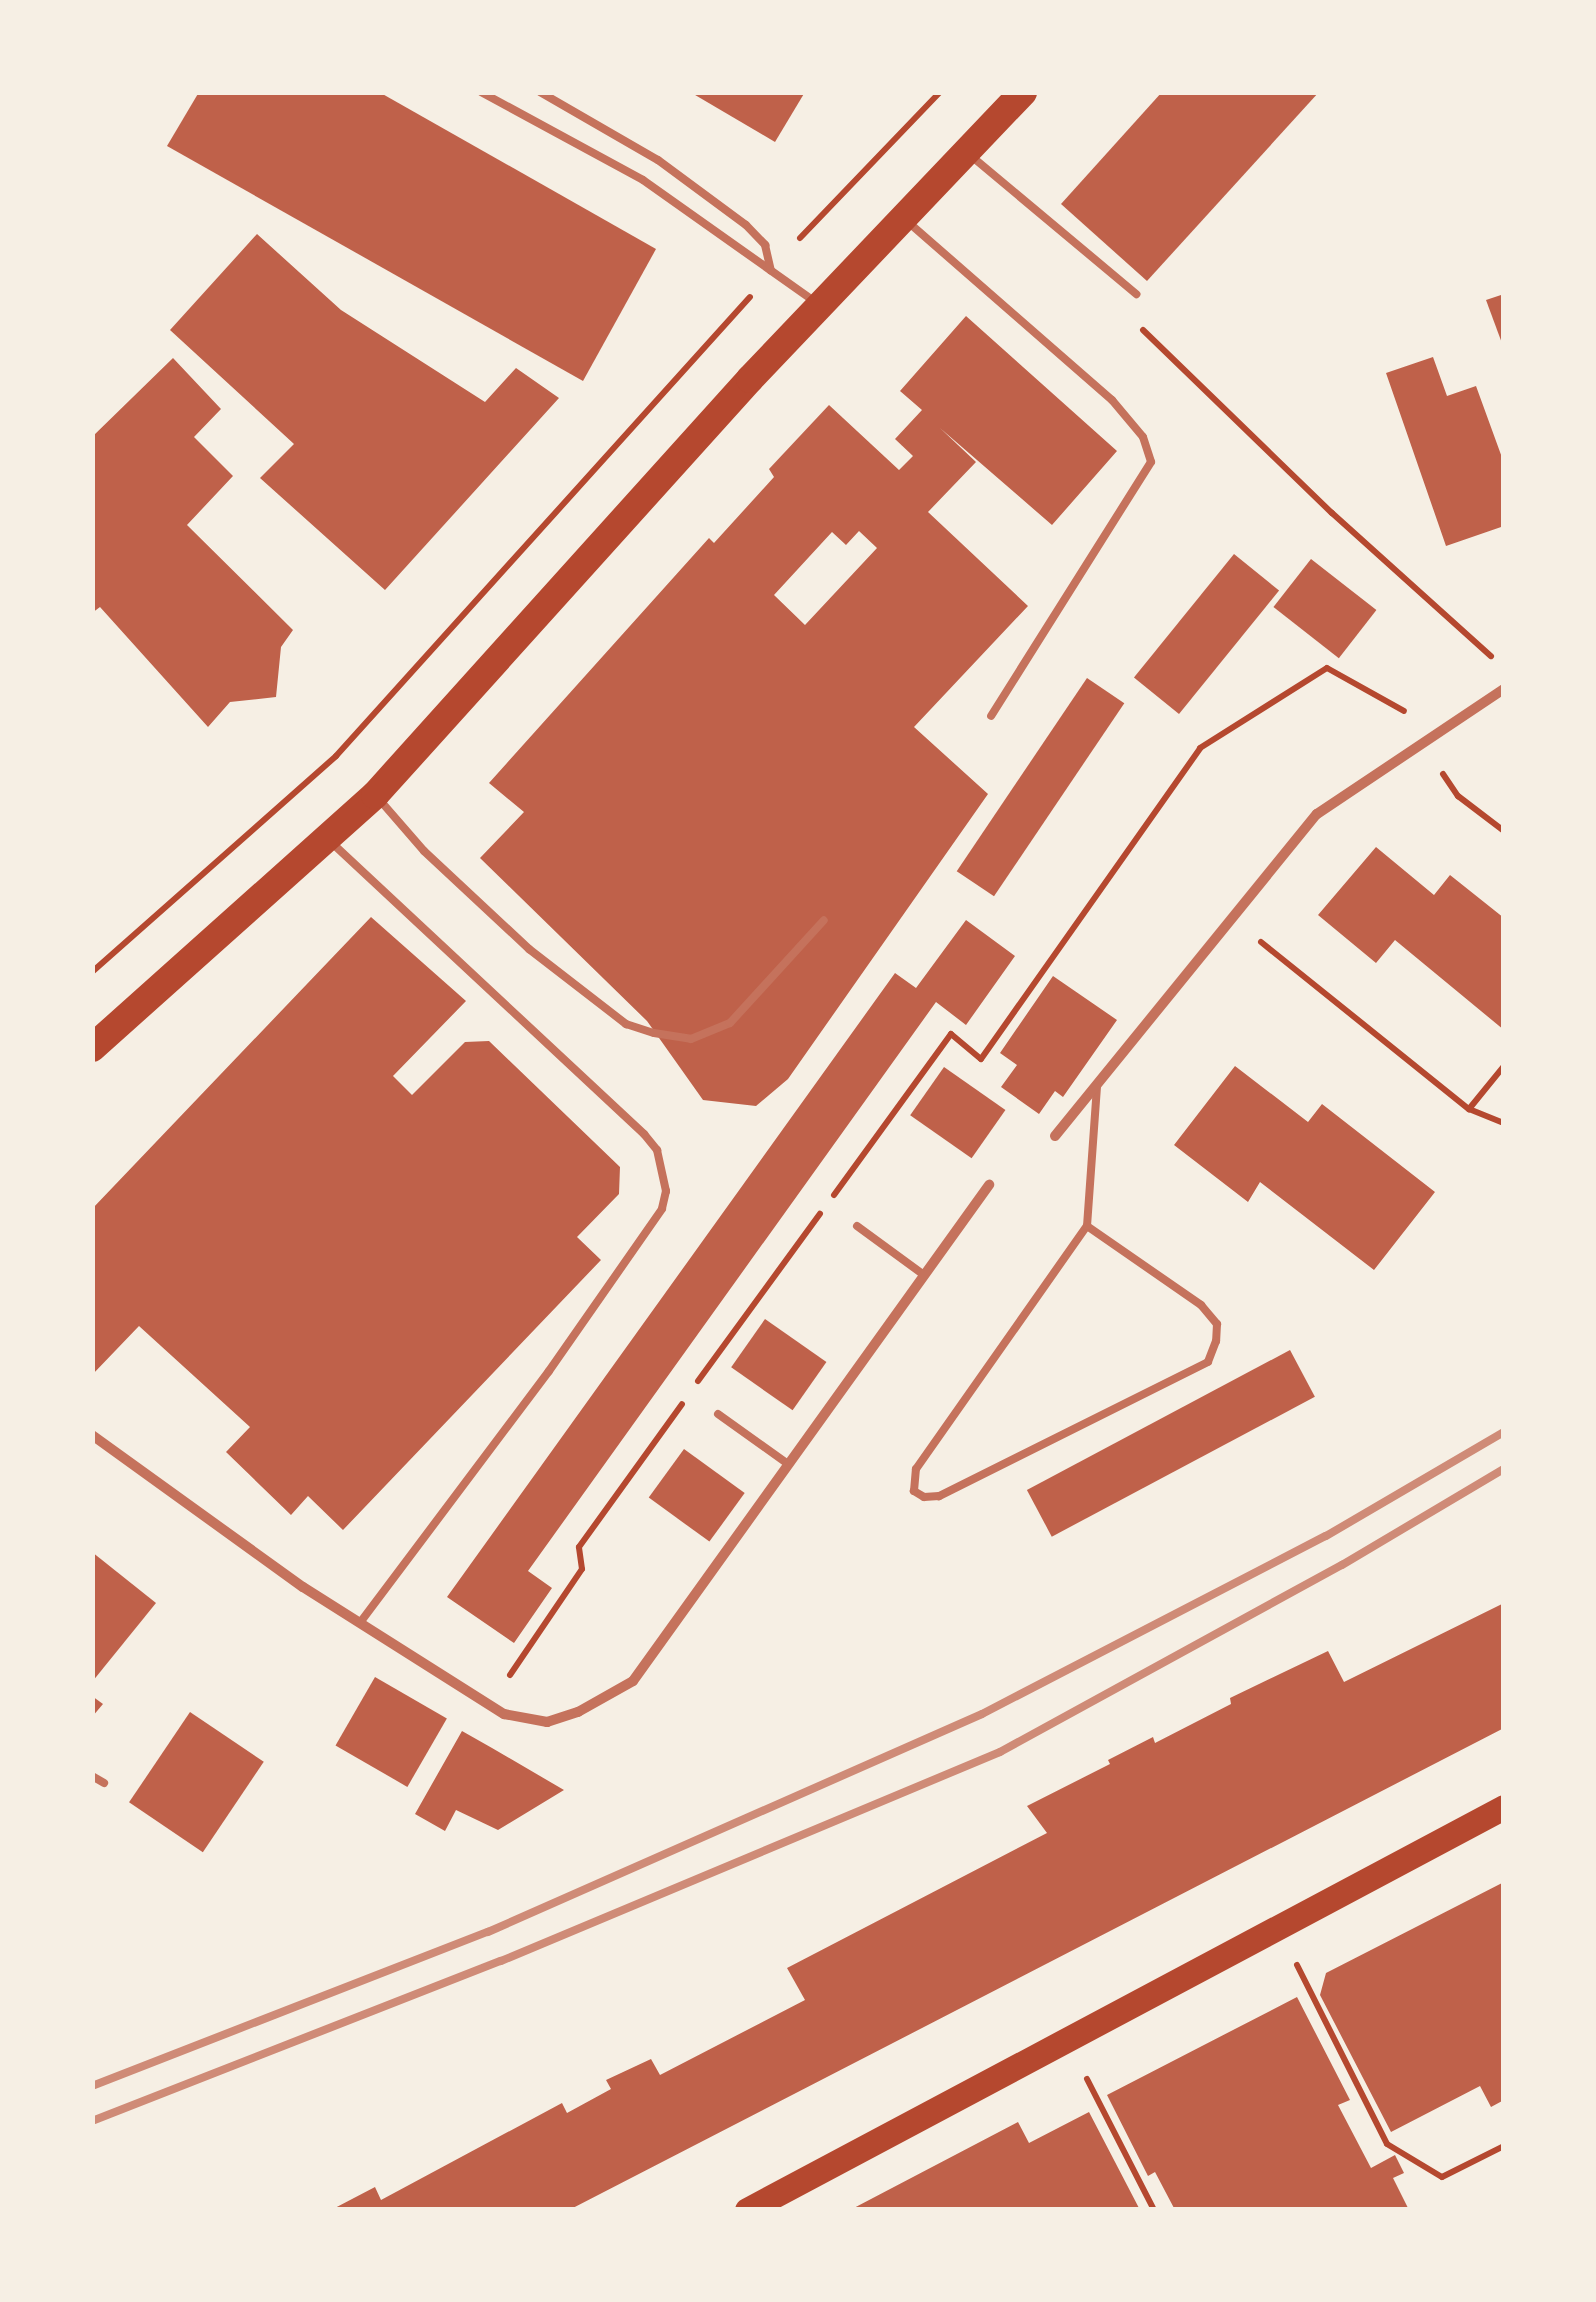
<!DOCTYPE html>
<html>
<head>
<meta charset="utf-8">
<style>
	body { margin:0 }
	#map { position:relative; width:1596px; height:2302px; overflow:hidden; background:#f6efe4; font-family:Raleway,sans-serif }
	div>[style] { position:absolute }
	.building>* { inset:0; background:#bf614a; transform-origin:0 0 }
	.path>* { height:6px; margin:-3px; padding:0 3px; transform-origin:3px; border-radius:3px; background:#b5482f }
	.service>* { height:8px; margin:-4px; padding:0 4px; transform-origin:4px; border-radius:4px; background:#c5725c }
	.minor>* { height:10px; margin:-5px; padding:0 5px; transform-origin:5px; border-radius:5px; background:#c5725c }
	.primary>* { height:25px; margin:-12.5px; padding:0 12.5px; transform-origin:12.5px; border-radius:12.5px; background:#b5482f }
	.trunk>* { height:28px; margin:-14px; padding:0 14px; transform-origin:14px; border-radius:14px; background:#b5482f }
	.rail>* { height:8px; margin:-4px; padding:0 4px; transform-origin:4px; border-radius:4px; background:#cf8b77 }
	span { translate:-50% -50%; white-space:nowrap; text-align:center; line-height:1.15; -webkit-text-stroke:8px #f6efe4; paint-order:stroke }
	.frame { position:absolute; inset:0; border:95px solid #f6efe4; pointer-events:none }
</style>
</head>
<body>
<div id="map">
	<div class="building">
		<div style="clip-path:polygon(199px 92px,379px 92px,656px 249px,583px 381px,167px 146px)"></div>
		<div style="clip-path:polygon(690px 92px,805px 92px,775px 142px)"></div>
		<div style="clip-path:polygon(1162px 92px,1319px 92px,1147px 281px,1061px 204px)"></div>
		<div style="clip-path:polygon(257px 234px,341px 310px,485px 402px,516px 368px,559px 398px,385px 590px,260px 478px,294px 444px,170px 330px)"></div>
		<div style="clip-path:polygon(1504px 294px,1504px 346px,1503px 346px,1486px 300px)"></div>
		<div style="clip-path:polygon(evenodd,966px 316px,1117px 451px,1052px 525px,940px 428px,976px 462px,928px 512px,1028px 606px,914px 727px,988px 794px,788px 1079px,756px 1106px,703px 1100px,647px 1021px,480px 858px,524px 812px,489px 783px,709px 538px,714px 543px,774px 477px,769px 469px,829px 405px,899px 470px,913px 456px,895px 439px,922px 410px,900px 391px,966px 316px,859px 531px,877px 548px,805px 625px,774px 595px,832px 532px,846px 545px,859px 531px)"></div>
		<div style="clip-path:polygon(1433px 357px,1447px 396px,1476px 386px,1504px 463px,1504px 526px,1446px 546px,1386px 373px)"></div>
		<div style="clip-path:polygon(173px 358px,221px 409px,194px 437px,233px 476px,187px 525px,293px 630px,281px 647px,276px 697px,230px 702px,208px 727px,100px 607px,92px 613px,92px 437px)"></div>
		<div style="left:1234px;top:554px;width:58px;height:159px;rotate:39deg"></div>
		<div style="left:1311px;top:559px;width:83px;height:61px;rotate:38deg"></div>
		<div style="left:1087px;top:678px;width:45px;height:233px;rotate:34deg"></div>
		<div style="clip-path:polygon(1376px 847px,1434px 895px,1450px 875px,1504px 918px,1504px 1030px,1395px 940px,1376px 963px,1318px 915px)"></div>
		<div style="clip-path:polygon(371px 917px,466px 1001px,393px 1076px,412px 1095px,465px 1042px,489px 1041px,620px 1167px,619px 1194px,577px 1237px,601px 1260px,343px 1530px,308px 1496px,291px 1515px,226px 1452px,250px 1427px,139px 1326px,92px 1375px,92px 1209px)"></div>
		<div style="clip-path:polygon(966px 920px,1015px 956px,966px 1025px,936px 1002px,528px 1571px,552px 1588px,514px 1643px,447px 1597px,895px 973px,916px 988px)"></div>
		<div style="clip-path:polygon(1053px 976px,1117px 1020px,1063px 1097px,1055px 1091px,1039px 1114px,1001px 1087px,1017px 1065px,1000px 1053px)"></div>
		<div style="clip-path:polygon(1235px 1066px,1308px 1122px,1322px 1104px,1435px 1192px,1374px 1270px,1260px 1182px,1248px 1202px,1174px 1145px)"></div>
		<div style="left:944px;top:1067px;width:75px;height:59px;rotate:35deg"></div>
		<div style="left:765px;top:1319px;width:75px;height:59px;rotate:35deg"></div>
		<div style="left:1290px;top:1350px;width:53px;height:298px;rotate:62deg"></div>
		<div style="left:684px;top:1449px;width:75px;height:60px;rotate:36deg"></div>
		<div style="clip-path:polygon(92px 1552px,156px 1603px,92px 1682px)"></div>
		<div style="clip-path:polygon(1504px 1603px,1504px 1728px,569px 2210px,331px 2210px,375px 2187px,381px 2200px,562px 2103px,567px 2113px,611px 2089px,606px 2080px,651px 2059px,660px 2075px,805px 2000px,787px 1968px,1047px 1833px,1027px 1806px,1110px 1764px,1108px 1760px,1153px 1737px,1155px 1743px,1231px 1704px,1230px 1698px,1328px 1651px,1344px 1682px)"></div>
		<div style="left:375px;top:1677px;width:83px;height:79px;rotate:30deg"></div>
		<div style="clip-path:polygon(92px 1696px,103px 1704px,92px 1717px)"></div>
		<div style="left:190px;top:1712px;width:89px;height:109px;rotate:34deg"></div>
		<div style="clip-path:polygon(462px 1731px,492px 1748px,564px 1790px,498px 1830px,456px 1810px,445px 1831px,415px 1814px)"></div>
		<div style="clip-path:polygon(1504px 1882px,1504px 2100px,1491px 2107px,1480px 2086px,1391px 2132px,1320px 1995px,1326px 1973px)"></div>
		<div style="clip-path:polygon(1297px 1997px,1350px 2100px,1338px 2105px,1371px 2168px,1395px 2155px,1404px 2173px,1393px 2178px,1409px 2210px,1175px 2210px,1155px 2172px,1148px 2176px,1107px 2095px)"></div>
		<div style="clip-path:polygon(1089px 2112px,1140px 2210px,850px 2210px,1018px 2122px,1029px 2143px)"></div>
	</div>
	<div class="path">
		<div style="left:800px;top:238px;width:202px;rotate:-46.2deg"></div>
		<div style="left:1143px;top:330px;width:263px;rotate:44.1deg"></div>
		<div style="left:1332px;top:513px;width:214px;rotate:42deg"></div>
		<div style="left:1443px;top:774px;width:27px;rotate:56deg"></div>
		<div style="left:1458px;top:796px;width:58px;rotate:37.3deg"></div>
		<div style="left:1261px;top:942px;width:267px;rotate:38.8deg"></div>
		<div style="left:1469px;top:1109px;width:38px;rotate:22deg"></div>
		<div style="left:92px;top:972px;width:326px;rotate:-41.5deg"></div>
		<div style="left:336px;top:756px;width:618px;rotate:-47.95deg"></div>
		<div style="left:1469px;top:1109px;width:55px;rotate:-50.9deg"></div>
		<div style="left:834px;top:1195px;width:199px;rotate:-54deg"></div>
		<div style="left:951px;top:1034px;width:39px;rotate:40deg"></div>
		<div style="left:981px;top:1059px;width:380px;rotate:-54.8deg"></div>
		<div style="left:1200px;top:748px;width:150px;rotate:-32.2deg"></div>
		<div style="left:1327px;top:668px;width:88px;rotate:29.2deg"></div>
		<div style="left:698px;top:1381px;width:207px;rotate:-53.9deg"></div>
		<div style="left:510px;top:1675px;width:128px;rotate:-55.8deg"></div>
		<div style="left:582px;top:1569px;width:22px;rotate:-98deg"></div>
		<div style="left:579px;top:1547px;width:176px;rotate:-54.2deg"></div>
		<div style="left:1297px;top:1965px;width:200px;rotate:63.3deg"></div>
		<div style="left:1387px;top:2144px;width:64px;rotate:31deg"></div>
		<div style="left:1442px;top:2177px;width:69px;rotate:-26.6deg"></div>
		<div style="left:1087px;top:2079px;width:147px;rotate:62.9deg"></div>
	</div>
	<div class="service">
		<div style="left:481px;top:92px;width:184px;rotate:28.5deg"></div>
		<div style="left:643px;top:180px;width:209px;rotate:35.3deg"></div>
		<div style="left:540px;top:92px;width:136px;rotate:30deg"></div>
		<div style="left:658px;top:160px;width:109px;rotate:36.5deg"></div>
		<div style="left:746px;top:225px;width:28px;rotate:46deg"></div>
		<div style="left:765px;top:245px;width:26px;rotate:77deg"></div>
		<div style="left:970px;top:155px;width:217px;rotate:39.9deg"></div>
		<div style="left:908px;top:222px;width:271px;rotate:41.1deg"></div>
		<div style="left:1112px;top:400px;width:48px;rotate:50deg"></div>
		<div style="left:1143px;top:437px;width:26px;rotate:72deg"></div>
		<div style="left:1151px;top:462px;width:300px;rotate:122.2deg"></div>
		<div style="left:378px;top:798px;width:70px;rotate:49deg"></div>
		<div style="left:424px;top:851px;width:144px;rotate:43deg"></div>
		<div style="left:529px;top:949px;width:123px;rotate:37.7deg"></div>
		<div style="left:626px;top:1024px;width:29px;rotate:18deg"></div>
		<div style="left:654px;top:1033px;width:37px;rotate:9deg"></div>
		<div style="left:691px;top:1039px;width:42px;rotate:-22.3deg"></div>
		<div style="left:730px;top:1023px;width:139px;rotate:-47.6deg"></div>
		<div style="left:332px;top:843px;width:427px;rotate:43deg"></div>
		<div style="left:644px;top:1134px;width:21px;rotate:51deg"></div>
		<div style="left:657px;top:1150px;width:42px;rotate:77.6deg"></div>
		<div style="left:666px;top:1191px;width:18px;rotate:103deg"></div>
		<div style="left:662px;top:1209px;width:198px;rotate:124.9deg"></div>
		<div style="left:549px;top:1371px;width:315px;rotate:126.9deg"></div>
		<div style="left:857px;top:1226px;width:83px;rotate:36.2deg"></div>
		<div style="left:1087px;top:1226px;width:139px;rotate:34.7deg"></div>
		<div style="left:1201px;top:1305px;width:25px;rotate:50deg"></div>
		<div style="left:1217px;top:1324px;width:17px;rotate:93deg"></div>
		<div style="left:1216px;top:1341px;width:22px;rotate:111deg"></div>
		<div style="left:1208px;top:1362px;width:301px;rotate:153.5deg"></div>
		<div style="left:939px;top:1496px;width:15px;rotate:176deg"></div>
		<div style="left:924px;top:1497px;width:12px;rotate:-149deg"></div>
		<div style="left:914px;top:1491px;width:22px;rotate:-85deg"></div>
		<div style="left:916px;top:1469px;width:297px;rotate:-54.9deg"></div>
		<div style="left:1087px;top:1226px;width:139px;rotate:-85.9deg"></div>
		<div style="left:718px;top:1414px;width:86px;rotate:35.5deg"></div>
		<div style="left:92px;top:1776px;width:14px;rotate:30deg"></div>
	</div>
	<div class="minor">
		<div style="left:1055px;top:1136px;width:415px;rotate:-50.9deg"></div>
		<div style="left:1317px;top:814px;width:225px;rotate:-33.8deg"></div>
		<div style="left:92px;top:1435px;width:260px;rotate:35.8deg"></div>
		<div style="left:303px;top:1587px;width:238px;rotate:32.3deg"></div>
		<div style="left:504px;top:1714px;width:44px;rotate:10.5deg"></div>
		<div style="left:547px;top:1722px;width:33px;rotate:-18deg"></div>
		<div style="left:578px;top:1712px;width:63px;rotate:-29.4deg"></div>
		<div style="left:633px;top:1681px;width:611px;rotate:-54.33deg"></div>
	</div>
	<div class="primary">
		<div style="left:747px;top:2210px;width:858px;rotate:-28.03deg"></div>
	</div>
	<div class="trunk">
		<div style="left:92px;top:1048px;width:380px;rotate:-41.8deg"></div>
		<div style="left:375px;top:795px;width:560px;rotate:-47.97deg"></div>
		<div style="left:750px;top:379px;width:396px;rotate:-46.4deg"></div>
	</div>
	<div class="rail">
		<div style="left:92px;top:2086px;width:425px;rotate:-21.3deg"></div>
		<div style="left:488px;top:1932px;width:540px;rotate:-23.81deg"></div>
		<div style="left:982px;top:1714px;width:387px;rotate:-27.4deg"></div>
		<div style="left:1326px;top:1536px;width:206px;rotate:-30.3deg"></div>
		<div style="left:92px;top:2121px;width:439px;rotate:-21.4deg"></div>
		<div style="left:501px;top:1961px;width:541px;rotate:-22.73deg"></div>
		<div style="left:1000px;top:1752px;width:390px;rotate:-28.7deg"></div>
		<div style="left:1342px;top:1565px;width:188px;rotate:-30.7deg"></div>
	</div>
	<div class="frame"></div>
</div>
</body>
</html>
